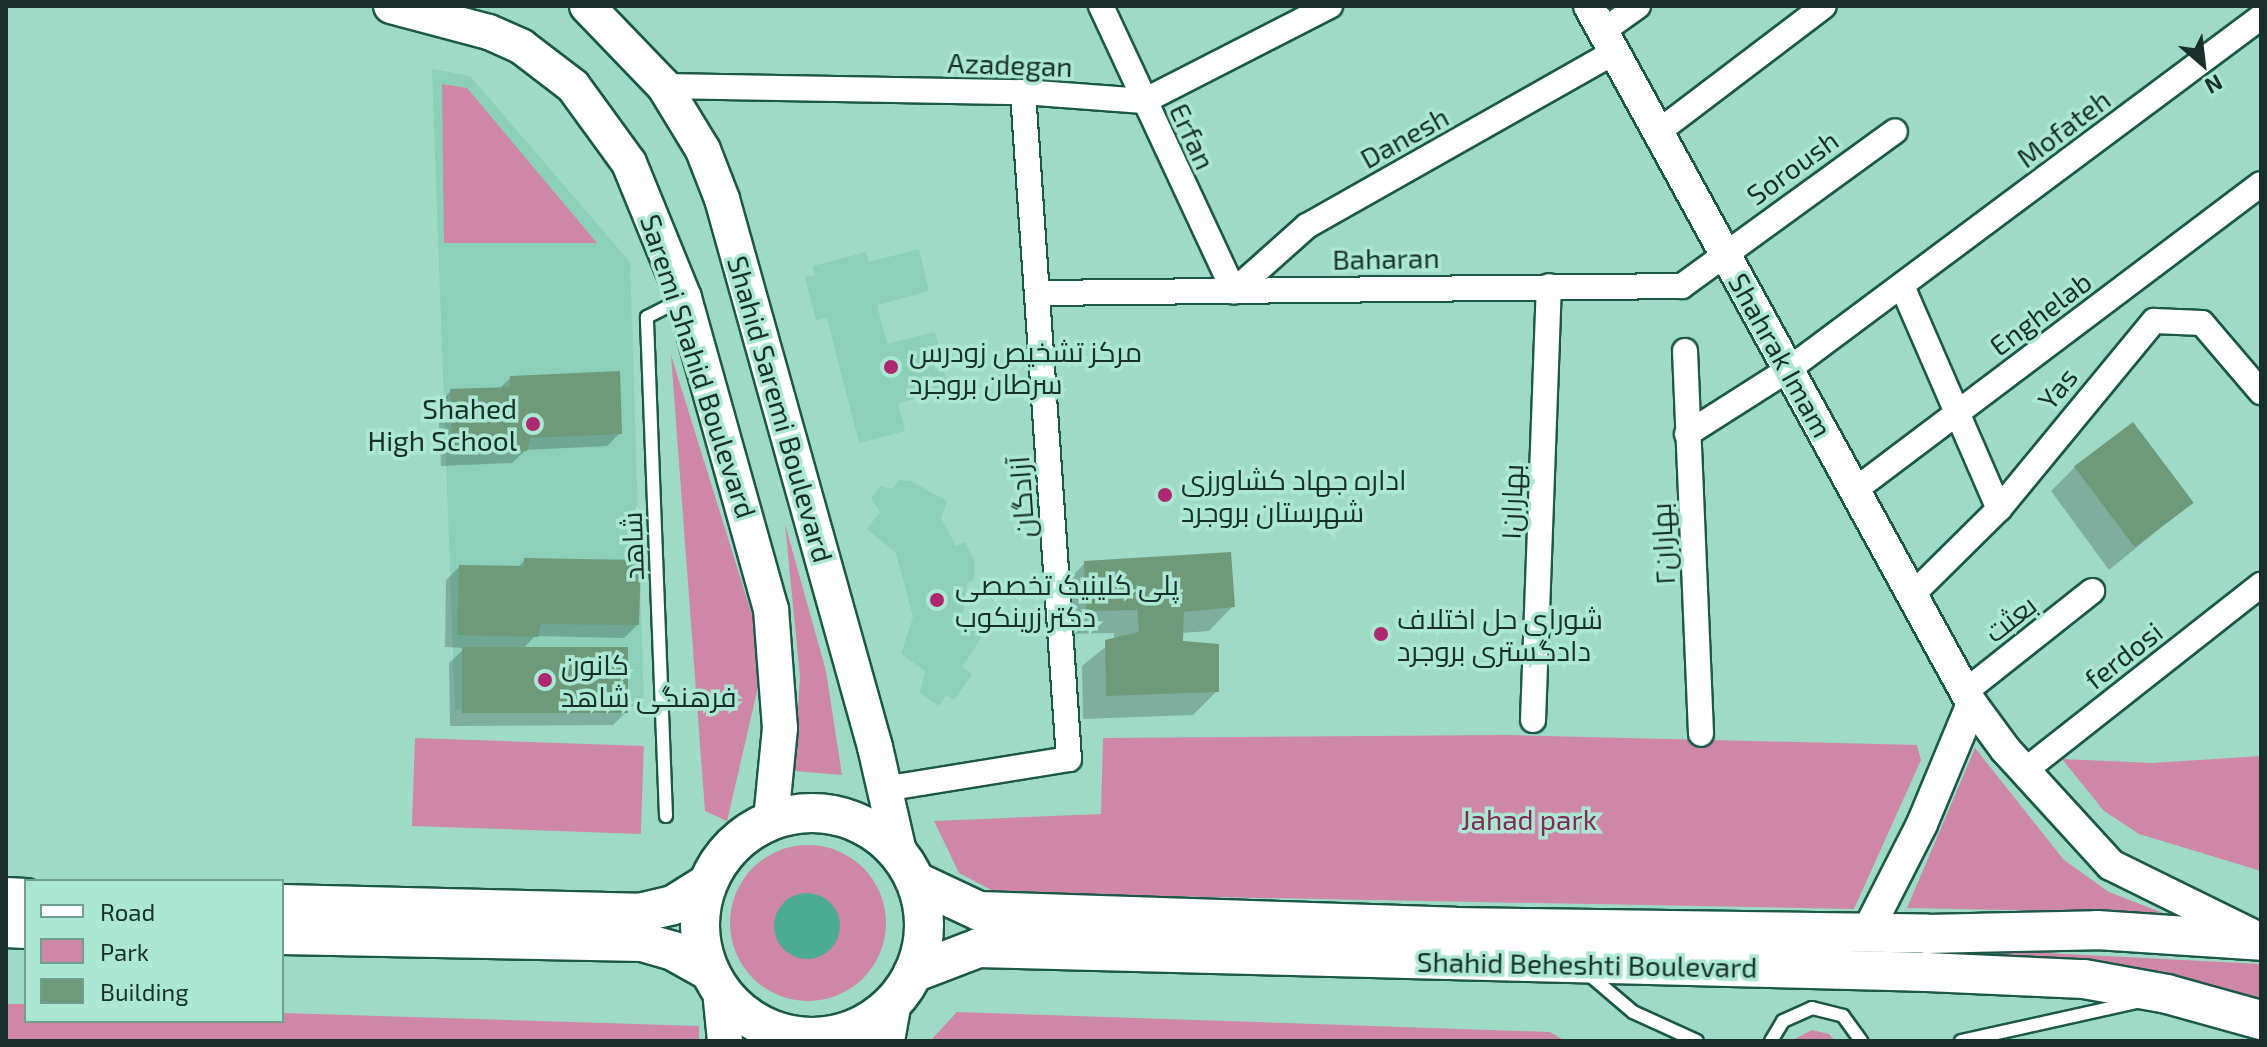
<!DOCTYPE html>
<html>
<head>
<meta charset="utf-8">
<style>
	body { margin:0 }
	#map { position:relative; width:2267px; height:1047px; overflow:hidden; background:#9fdac7; font-family:"Exo 2",Cairo,sans-serif }
	div>[style] { position:absolute }
	.built>* { inset:0; background:#8cd0ba }
	.green>* { inset:0; background:#ce87a6; transform-origin:0 0 }
	.round { border-radius:50% }
	.water>* { inset:0; background:#4bac91 }
	.shadow>* { inset:0; background:#0003 }
	.building>* { inset:0; background:#6f9a7a; transform-origin:0 0 }
	.roads { filter:drop-shadow(2px 0 #1c5848) drop-shadow(-2px 0 #1c5848) drop-shadow(0 2px #1c5848) drop-shadow(0 -2px #1c5848) }
	.service>* { height:12px; margin:-6px; padding:0 6px; transform-origin:6px; border-radius:6px; background:#fff }
	.minor>* { height:24px; margin:-12px; padding:0 12px; transform-origin:12px; border-radius:12px; background:#fff }
	.tertiary>* { height:30px; margin:-15px; padding:0 15px; transform-origin:15px; border-radius:15px; background:#fff }
	.secondary>* { height:34px; margin:-17px; padding:0 17px; transform-origin:17px; border-radius:17px; background:#fff }
	.primary>* { height:38px; margin:-19px; padding:0 19px; transform-origin:19px; border-radius:19px; background:#fff }
	.primary>.ring { margin:-19px; padding:0; box-sizing:content-box; background:none; border:38px solid #fff; border-radius:50% }
	.dots>* { width:22px; height:22px; translate:-50% -50%; box-sizing:border-box; border:4px solid #abe7d3; border-radius:50% }
	span { translate:-50% -50%; white-space:nowrap; text-align:center; line-height:1.15; -webkit-text-stroke:7px #abe7d3; paint-order:stroke }
	.street-label { font-size:28px; color:#183029 }
	.poi-label { font-size:28px; color:#183029 }
	.left { translate:0 -50%; text-align:left }
	.right { translate:-100% -50%; text-align:right }
	.park-label { font-size:28px; color:#832a57 }
	.frame { position:absolute; inset:0; border:8px solid #183029; pointer-events:none }
	.legend { position:absolute; left:24px; top:879px; width:260px; height:144px; box-sizing:border-box; background:#abe7d3; border:2px solid #709e8f; margin:0; padding:10px 14px; list-style:none; font-size:24px; color:#183029 }
	.legend li { display:flex; align-items:center; gap:16px; height:40px }
	.legend b { width:40px; border:2px solid #709e8f }
	.north { position:absolute; left:2163px; top:24px; width:80px; height:80px; -webkit-text-stroke:6px #abe7d3; paint-order:stroke; rotate:152deg; font-size:22px; font-weight:700; line-height:32px; text-align:center; color:#183029 }
	.north::after { content:''; display:block; margin:auto; width:28px; height:36px; background:#183029; clip-path:polygon(50% 0,100% 100%,50% 72%,0 100%) }
</style>
</head>
<body>
<div id="map">
	<div class="built">
		<div style="clip-path:polygon(432px 69px,470px 76px,630px 262px,644px 706px,455px 710px)"></div>
		<div style="clip-path:polygon(919px 249px,929px 291px,877px 305px,887px 344px,935px 332px,949px 390px,898px 403px,905px 431px,859px 443px,827px 318px,816px 320px,805px 277px,815px 275px,813px 266px,866px 252px,869px 262px)"></div>
		<div style="clip-path:polygon(899px 480px,911px 481px,947px 501px,941px 518px,956px 546px,964px 542px,974px 559px,974px 580px,967px 583px,962px 621px,983px 635px,962px 667px,972px 674px,954px 700px,946px 695px,939px 706px,920px 693px,925px 671px,901px 654px,913px 617px,896px 553px,867px 529px,880px 512px,871px 498px,880px 486px,892px 489px)"></div>
	</div>
	<div class="green">
		<div style="clip-path:polygon(442px 84px,467px 88px,597px 243px,444px 243px)"></div>
		<div style="clip-path:polygon(671px 355px,765px 657px,727px 821px,705px 811px)"></div>
		<div style="clip-path:polygon(785px 524px,826px 671px,842px 775px,794px 771px,800px 677px)"></div>
		<div style="clip-path:polygon(1506px 735px,1917px 745px,1921px 760px,1854px 909px,997px 893px,959px 873px,934px 821px,1101px 814px,1103px 738px)"></div>
		<div style="left:415px;top:738px;width:229px;height:88px;rotate:2deg"></div>
		<div style="clip-path:polygon(1975px 748px,2064px 860px,2109px 892px,2163px 913px,1907px 908px)"></div>
		<div style="clip-path:polygon(2261px 756px,2261px 871px,2139px 834px,2104px 811px,2062px 759px,2152px 763px)"></div>
		<div class="round" style="left:730px;top:845px;width:156px;height:156px"></div>
		<div style="clip-path:polygon(1951px 948px,2261px 964px,2261px 1001px,2169px 979px)"></div>
		<div style="clip-path:polygon(6px 1004px,26px 1004px,26px 1021px,282px 1021px,282px 1013px,699px 1026px,699px 1041px,6px 1041px)"></div>
		<div style="clip-path:polygon(957px 1012px,1550px 1032px,1565px 1041px,930px 1041px)"></div>
		<div style="clip-path:polygon(1812px 1030px,1829px 1034px,1835px 1041px,1791px 1041px)"></div>
	</div>
	<div class="water">
		<div class="round" style="left:774px;top:893px;width:66px;height:66px"></div>
	</div>
	<div class="shadow">
		<div style="clip-path:polygon(510px 378px,620px 433px,607px 446px,526px 450px,512px 463px,441px 466px,438px 404px,451px 391px,499px 389px)"></div>
		<div style="clip-path:polygon(2075px 467px,2191px 503px,2109px 570px,2051px 491px)"></div>
		<div style="clip-path:polygon(525px 560px,637px 625px,624px 638px,535px 636px,522px 650px,626px 712px,613px 725px,450px 726px,449px 663px,465px 648px,445px 647px,446px 580px,459px 567px,517px 568px)"></div>
		<div style="clip-path:polygon(1085px 563px,1233px 606px,1209px 631px,1182px 633px,1181px 643px,1217px 691px,1193px 715px,1083px 719px,1082px 666px,1114px 640px,1114px 633px,1063px 634px,1061px 587px)"></div>
	</div>
	<div class="building">
		<div style="clip-path:polygon(620px 371px,622px 434px,530px 438px,527px 451px,453px 454px,450px 389px,510px 387px,510px 376px)"></div>
		<div style="left:2133px;top:422px;width:101px;height:74px;rotate:53deg"></div>
		<div style="clip-path:polygon(1231px 552px,1235px 607px,1184px 612px,1183px 641px,1219px 644px,1219px 692px,1106px 696px,1105px 640px,1139px 632px,1137px 610px,1086px 611px,1084px 561px)"></div>
		<div style="clip-path:polygon(524px 558px,641px 560px,639px 625px,541px 624px,538px 637px,457px 635px,459px 565px,524px 566px)"></div>
		<div style="left:628px;top:647px;width:66px;height:166px;rotate:90deg"></div>
	</div>
	<div class="roads">
		<div class="service">
			<div style="left:666px;top:816px;width:499px;rotate:-92.2deg"></div>
			<div style="left:647px;top:317px;width:38px;rotate:-27deg"></div>
			<div style="left:1586px;top:972px;width:62px;rotate:40.4deg"></div>
			<div style="left:1633px;top:1012px;width:70px;rotate:24.4deg"></div>
			<div style="left:1771px;top:1041px;width:23px;rotate:-59deg"></div>
			<div style="left:1783px;top:1021px;width:32px;rotate:-24deg"></div>
			<div style="left:1812px;top:1008px;width:32px;rotate:14deg"></div>
			<div style="left:1843px;top:1016px;width:31px;rotate:54deg"></div>
			<div style="left:1961px;top:1041px;width:180px;rotate:-12.5deg"></div>
		</div>
		<div class="minor">
			<div style="left:1101px;top:6px;width:315px;rotate:65deg"></div>
			<div style="left:1234px;top:291px;width:98px;rotate:-41.7deg"></div>
			<div style="left:1307px;top:226px;width:354px;rotate:-29.5deg"></div>
			<div style="left:1603px;top:31px;width:43px;rotate:-35.5deg"></div>
			<div style="left:664px;top:86px;width:359px;rotate:1deg"></div>
			<div style="left:1023px;top:92px;width:121px;rotate:4.3deg"></div>
			<div style="left:1144px;top:101px;width:209px;rotate:-27.1deg"></div>
			<div style="left:1658px;top:132px;width:208px;rotate:-37.2deg"></div>
			<div style="left:1902px;top:286px;width:243px;rotate:66.5deg"></div>
			<div style="left:1037px;top:293px;width:645px;rotate:-0.62deg"></div>
			<div style="left:1682px;top:286px;width:263px;rotate:-36deg"></div>
			<div style="left:1685px;top:351px;width:383px;rotate:87.6deg"></div>
			<div style="left:1687px;top:434px;width:121px;rotate:-32.5deg"></div>
			<div style="left:1789px;top:369px;width:589px;rotate:-36.71deg"></div>
			<div style="left:1855px;top:490px;width:508px;rotate:-37.01deg"></div>
			<div style="left:1913px;top:594px;width:121px;rotate:-44.7deg"></div>
			<div style="left:1999px;top:509px;width:244px;rotate:-50.5deg"></div>
			<div style="left:2154px;top:321px;width:48px;rotate:2.4deg"></div>
			<div style="left:2202px;top:323px;width:91px;rotate:49.5deg"></div>
			<div style="left:1966px;top:691px;width:161px;rotate:-38.4deg"></div>
			<div style="left:1533px;top:720px;width:434px;rotate:-87.9deg"></div>
			<div style="left:2023px;top:772px;width:303px;rotate:-38.2deg"></div>
			<div style="left:884px;top:789px;width:187px;rotate:-9.2deg"></div>
			<div style="left:1069px;top:759px;width:669px;rotate:-93.95deg"></div>
		</div>
		<div class="tertiary">
			<div style="left:1589px;top:6px;width:796px;rotate:61.25deg"></div>
			<div style="left:1972px;top:704px;width:56px;rotate:53.7deg"></div>
			<div style="left:2005px;top:749px;width:157px;rotate:47.6deg"></div>
			<div style="left:2111px;top:865px;width:161px;rotate:26.2deg"></div>
			<div style="left:1866px;top:934px;width:123px;rotate:-63deg"></div>
			<div style="left:1922px;top:824px;width:130px;rotate:-67.4deg"></div>
		</div>
		<div class="secondary">
			<div style="left:391px;top:6px;width:101px;rotate:14.9deg"></div>
			<div style="left:489px;top:32px;width:36px;rotate:24deg"></div>
			<div style="left:522px;top:47px;width:64px;rotate:37.4deg"></div>
			<div style="left:573px;top:86px;width:95px;rotate:54deg"></div>
			<div style="left:629px;top:163px;width:146px;rotate:67.8deg"></div>
			<div style="left:684px;top:298px;width:323px;rotate:74.4deg"></div>
			<div style="left:771px;top:609px;width:119px;rotate:85.7deg"></div>
			<div style="left:780px;top:728px;width:92px;rotate:95.6deg"></div>
			<div style="left:587px;top:6px;width:111px;rotate:46.1deg"></div>
			<div style="left:664px;top:86px;width:75px;rotate:58.6deg"></div>
			<div style="left:703px;top:150px;width:53px;rotate:68.8deg"></div>
			<div style="left:722px;top:199px;width:569px;rotate:74.4deg"></div>
			<div style="left:875px;top:747px;width:108px;rotate:77.1deg"></div>
			<div style="left:720px;top:990px;width:51px;rotate:84.4deg"></div>
			<div style="left:887px;top:1041px;width:40px;rotate:-80deg"></div>
		</div>
		<div class="primary">
			<div class="ring" style="left:700px;top:813px;width:186px;height:186px"></div>
			<div style="left:917px;top:882px;width:68px;rotate:25.1deg"></div>
			<div style="left:979px;top:911px;width:476px;rotate:1.9deg"></div>
			<div style="left:1455px;top:927px;width:472px;rotate:0.8deg"></div>
			<div style="left:1927px;top:934px;width:170px;rotate:-1.3deg"></div>
			<div style="left:2097px;top:930px;width:164px;rotate:3.8deg"></div>
			<div style="left:6px;top:897px;width:20px;rotate:3deg"></div>
			<div style="left:282px;top:904px;width:357px;rotate:1.4deg"></div>
			<div style="left:639px;top:913px;width:35px;rotate:-13deg"></div>
			<div style="left:673px;top:905px;width:40px;rotate:-32deg"></div>
			<div style="left:6px;top:928px;width:20px;rotate:3deg"></div>
			<div style="left:282px;top:935px;width:360px;rotate:1.1deg"></div>
			<div style="left:642px;top:942px;width:32px;rotate:16deg"></div>
			<div style="left:673px;top:951px;width:41px;rotate:29.1deg"></div>
			<div style="left:913px;top:973px;width:70px;rotate:-21deg"></div>
			<div style="left:978px;top:948px;width:949px;rotate:1.45deg"></div>
			<div style="left:1927px;top:972px;width:157px;rotate:2.6deg"></div>
			<div style="left:2084px;top:979px;width:84px;rotate:10.2deg"></div>
			<div style="left:2167px;top:994px;width:98px;rotate:15.5deg"></div>
		</div>
	</div>
	<div class="dots">
		<div style="left:891px;top:367px;background:#ac2870"></div>
		<div style="left:533px;top:424px;background:#ac2870"></div>
		<div style="left:1165px;top:495px;background:#ac2870"></div>
		<div style="left:937px;top:600px;background:#ac2870"></div>
		<div style="left:1381px;top:634px;background:#ac2870"></div>
		<div style="left:545px;top:680px;background:#ac2870"></div>
	</div>
	<div class="street-label">
		<span style="left:1010px;top:64px;rotate:2deg">Azadegan</span>
		<span style="left:2063px;top:128px;rotate:-37deg">Mofateh</span>
		<span style="left:1193px;top:136px;rotate:65deg">Erfan</span>
		<span style="left:1404px;top:137px;rotate:-29deg">Danesh</span>
		<span style="left:1792px;top:167px;rotate:-36deg">Soroush</span>
		<span style="left:1386px;top:258px;rotate:-1deg">Baharan</span>
		<span style="left:2040px;top:313px;rotate:-37deg">Enghelab</span>
		<span style="left:1781px;top:355px;rotate:61deg">Shahrak Imam</span>
		<span style="left:699px;top:366px;rotate:72deg">Saremi Shahid Boulevard</span>
		<span style="left:2057px;top:388px;rotate:-51deg">Yas</span>
		<span style="left:781px;top:409px;rotate:74deg">Shahid Saremi Boulevard</span>
		<span style="left:1021px;top:497px;rotate:-94deg">آزادگان</span>
		<span style="left:1511px;top:502px;rotate:-88deg">بهاران۱</span>
		<span style="left:1662px;top:544px;rotate:-93deg">بهاران۲</span>
		<span style="left:632px;top:546px;rotate:-92deg">شاهد</span>
		<span style="left:2010px;top:618px;rotate:-38deg">بعثت</span>
		<span style="left:2123px;top:655px;rotate:-38deg">ferdosi</span>
		<span style="left:1587px;top:964px;rotate:1deg">Shahid Beheshti Boulevard</span>
	</div>
	<div class="poi-label">
		<span class="left" style="left:909px;top:367px">مرکز تشخیص زودرس<br>سرطان بروجرد</span>
		<span class="right" style="left:517px;top:424px">Shahed<br>High School</span>
		<span class="left" style="left:1181px;top:495px">اداره جهاد کشاورزی<br>شهرستان بروجرد</span>
		<span class="left" style="left:955px;top:600px">پلی کلینیک تخصصی<br>دکتر زرینکوب</span>
		<span class="left" style="left:1397px;top:634px">شورای حل اختلاف<br>دادگستری بروجرد</span>
		<span class="left" style="left:561px;top:680px">کانون<br>فرهنگی شاهد</span>
	</div>
	<div class="park-label">
		<span style="left:1529px;top:819px">Jahad park</span>
	</div>
	<div class="frame"></div>
	<ul class="legend">
	<li><b style="height:10px;background:#fff"></b>Road</li>
	<li><b style="height:22px;background:#ce87a6"></b>Park</li>
	<li><b style="height:22px;background:#6f9a7a"></b>Building</li>
	</ul>
	<div class="north">N</div>
</div>
</body>
</html>
